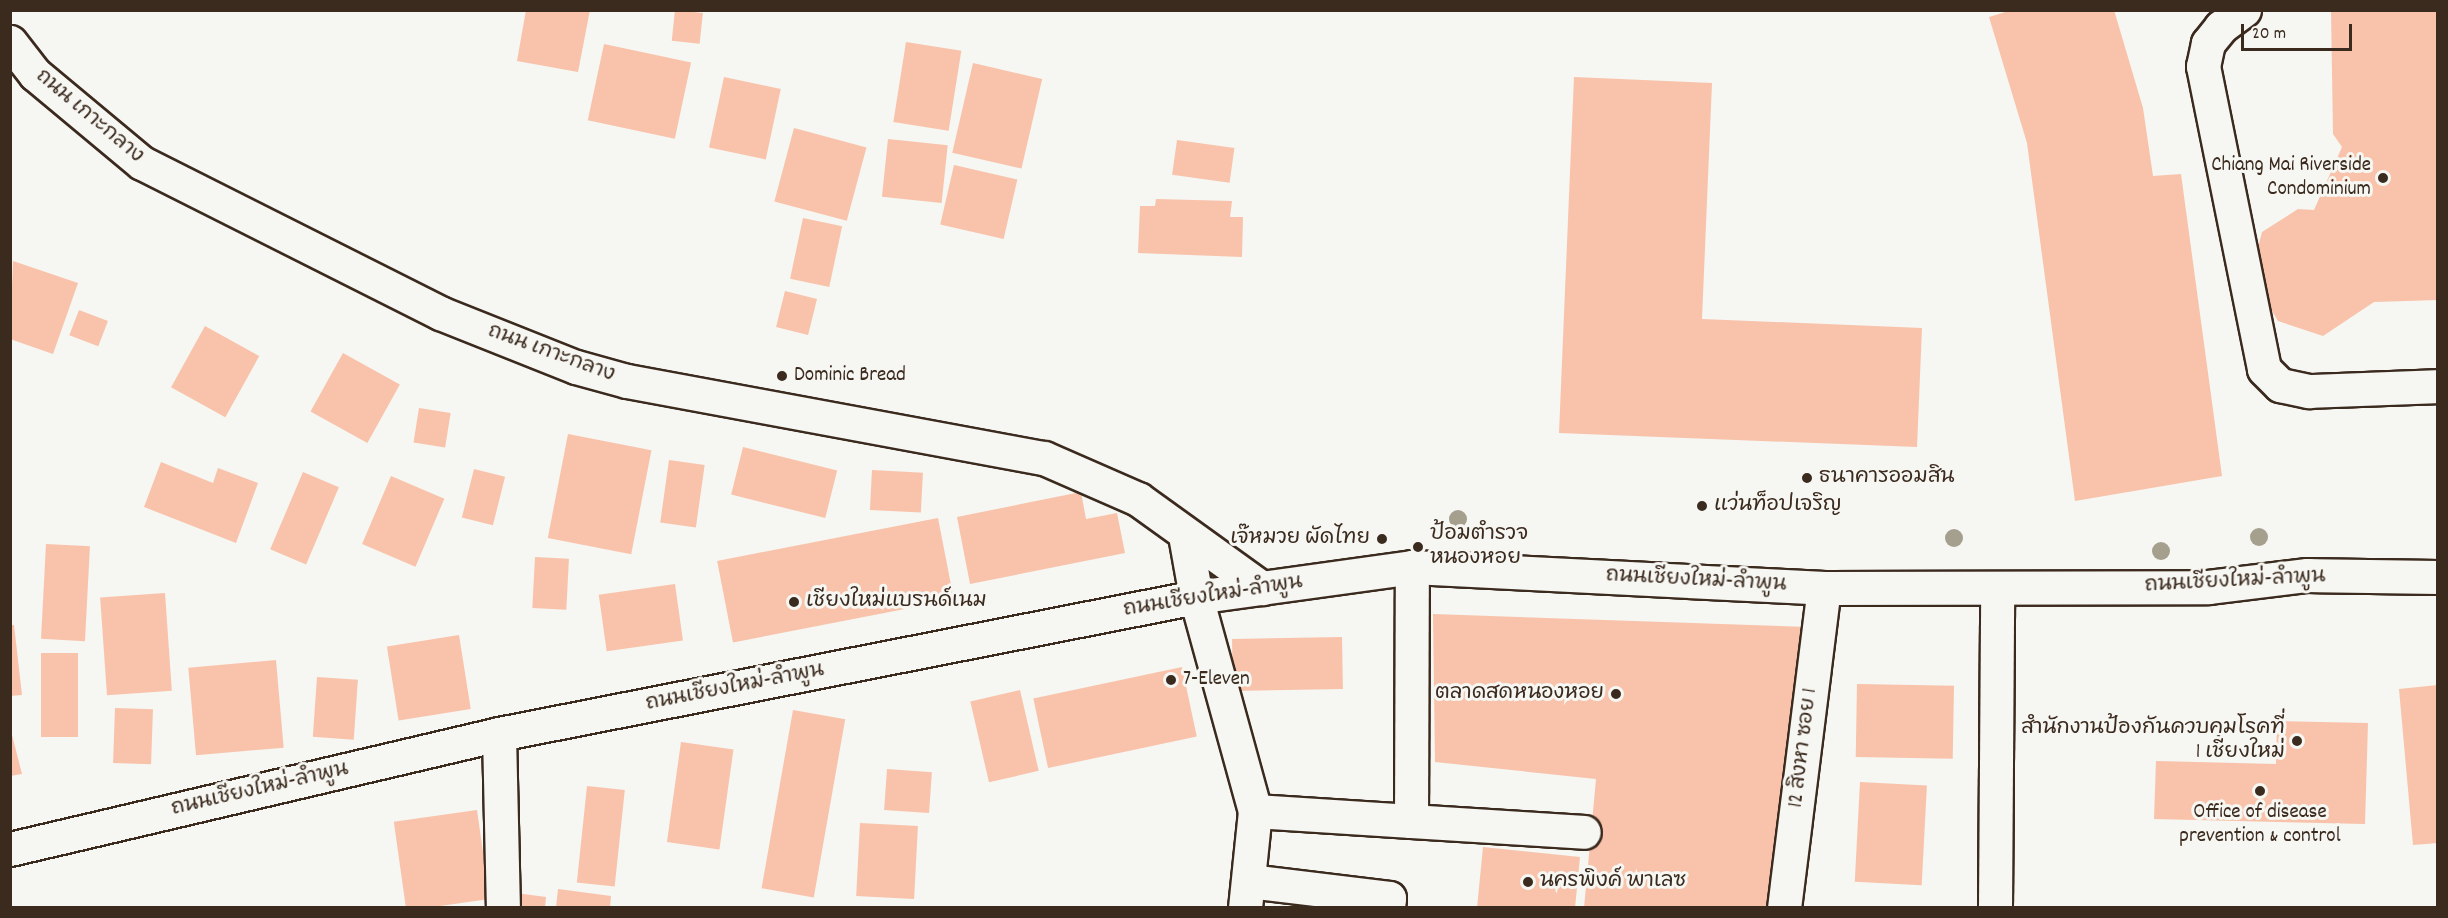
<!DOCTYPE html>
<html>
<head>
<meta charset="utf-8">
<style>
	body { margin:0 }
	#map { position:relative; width:2448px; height:918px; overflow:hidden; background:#f6f6f2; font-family:Dekko,"Playpen Sans Thai",sans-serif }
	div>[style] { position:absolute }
	.building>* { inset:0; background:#f8c3aa; transform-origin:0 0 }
	.roads { filter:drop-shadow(2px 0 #3b2a1e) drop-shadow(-2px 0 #3b2a1e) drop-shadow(0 2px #3b2a1e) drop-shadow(0 -2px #3b2a1e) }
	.minor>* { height:33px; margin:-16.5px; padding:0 16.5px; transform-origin:16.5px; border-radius:16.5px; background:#f6f6f2 }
	.major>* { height:33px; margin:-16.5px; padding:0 16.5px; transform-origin:16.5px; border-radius:16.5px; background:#f6f6f2 }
	.trees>* { width:18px; height:18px; margin:-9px; border-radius:50%; background:#a59f8e }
	.dots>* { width:16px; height:16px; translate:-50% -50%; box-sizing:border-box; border:3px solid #f6f6f2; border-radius:50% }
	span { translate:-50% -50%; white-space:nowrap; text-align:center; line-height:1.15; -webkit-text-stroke:6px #f6f6f2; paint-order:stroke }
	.street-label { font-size:21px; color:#3b2a1e }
	.poi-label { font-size:21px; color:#3b2a1e }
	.right { translate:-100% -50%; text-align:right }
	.left { translate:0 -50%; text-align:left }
	.frame { position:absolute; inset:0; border:12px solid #3b2a1e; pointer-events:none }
	.scale { position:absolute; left:2241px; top:24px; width:111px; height:27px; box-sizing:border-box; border:3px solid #3b2a1e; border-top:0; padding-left:8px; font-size:18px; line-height:21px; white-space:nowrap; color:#3b2a1e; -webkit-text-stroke:4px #f6f6f2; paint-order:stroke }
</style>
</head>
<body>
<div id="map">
	<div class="building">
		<div style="clip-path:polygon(526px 10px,590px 10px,578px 72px,517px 61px)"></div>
		<div style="left:675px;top:10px;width:28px;height:31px;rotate:6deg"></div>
		<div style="clip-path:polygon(2012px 10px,2114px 10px,2143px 108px,2153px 176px,2181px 174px,2222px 476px,2075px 501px,2027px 143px,1989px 17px)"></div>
		<div style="clip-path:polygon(2331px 10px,2438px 10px,2438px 300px,2374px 302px,2323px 336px,2278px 321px,2251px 275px,2262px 232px,2298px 209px,2314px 210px,2342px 147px,2333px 134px)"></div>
		<div style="left:906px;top:42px;width:56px;height:81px;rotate:9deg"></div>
		<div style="left:604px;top:44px;width:89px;height:78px;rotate:12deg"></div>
		<div style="left:973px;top:63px;width:71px;height:92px;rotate:13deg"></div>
		<div style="left:724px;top:77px;width:58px;height:72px;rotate:12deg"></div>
		<div style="clip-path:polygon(1574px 77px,1712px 83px,1702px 319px,1922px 328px,1917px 447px,1559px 433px)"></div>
		<div style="left:794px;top:128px;width:75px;height:76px;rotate:15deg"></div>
		<div style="left:888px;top:139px;width:60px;height:58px;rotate:6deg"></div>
		<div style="left:1177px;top:140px;width:58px;height:35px;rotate:8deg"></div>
		<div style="left:954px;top:165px;width:65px;height:61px;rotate:13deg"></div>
		<div style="clip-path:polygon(1156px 199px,1232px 201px,1230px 217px,1243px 217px,1242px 257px,1138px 253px,1140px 206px,1155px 206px)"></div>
		<div style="left:803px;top:218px;width:40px;height:62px;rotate:12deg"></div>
		<div style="clip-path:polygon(13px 261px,78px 283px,53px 354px,10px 339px)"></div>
		<div style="left:785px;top:291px;width:33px;height:37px;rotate:14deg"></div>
		<div style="left:79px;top:310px;width:31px;height:27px;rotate:21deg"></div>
		<div style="left:205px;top:326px;width:62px;height:70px;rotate:29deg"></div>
		<div style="left:343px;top:353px;width:65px;height:67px;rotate:29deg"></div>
		<div style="left:419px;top:408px;width:32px;height:35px;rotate:9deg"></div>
		<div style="left:568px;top:434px;width:85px;height:106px;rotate:11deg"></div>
		<div style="left:743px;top:447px;width:97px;height:49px;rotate:14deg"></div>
		<div style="left:669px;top:460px;width:36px;height:63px;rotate:8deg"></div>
		<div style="clip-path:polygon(161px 462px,213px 483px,218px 468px,258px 483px,236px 543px,144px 507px)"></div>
		<div style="left:474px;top:469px;width:32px;height:50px;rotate:14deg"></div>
		<div style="left:872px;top:470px;width:51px;height:40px;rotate:3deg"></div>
		<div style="left:303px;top:472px;width:39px;height:84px;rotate:23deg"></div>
		<div style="left:391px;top:476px;width:58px;height:74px;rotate:23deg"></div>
		<div style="clip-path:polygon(1081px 492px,1086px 519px,1117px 513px,1125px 553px,970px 584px,957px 517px)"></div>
		<div style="left:938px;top:518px;width:83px;height:225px;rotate:79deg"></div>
		<div style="left:46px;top:544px;width:44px;height:95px;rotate:3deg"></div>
		<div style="left:535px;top:557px;width:34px;height:51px;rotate:3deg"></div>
		<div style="left:675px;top:584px;width:57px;height:77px;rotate:82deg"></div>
		<div style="left:165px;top:593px;width:98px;height:65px;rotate:86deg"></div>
		<div style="clip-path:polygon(1433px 614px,1809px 627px,1768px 908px,1584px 908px,1596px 779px,1435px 762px)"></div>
		<div style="clip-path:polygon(10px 625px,14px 625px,22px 695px,10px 696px)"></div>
		<div style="left:459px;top:635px;width:75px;height:73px;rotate:81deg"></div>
		<div style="left:1342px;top:637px;width:52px;height:110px;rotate:89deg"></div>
		<div style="left:41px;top:653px;width:37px;height:84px"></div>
		<div style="left:276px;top:660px;width:88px;height:88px;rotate:85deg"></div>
		<div style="left:1182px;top:667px;width:71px;height:152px;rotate:78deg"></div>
		<div style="left:317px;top:677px;width:41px;height:60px;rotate:4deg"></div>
		<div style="left:1857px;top:684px;width:97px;height:73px;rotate:1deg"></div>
		<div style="clip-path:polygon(2438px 685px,2438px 843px,2413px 845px,2399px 689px)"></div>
		<div style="left:1020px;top:690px;width:83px;height:51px;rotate:77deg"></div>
		<div style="left:115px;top:708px;width:38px;height:55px;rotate:2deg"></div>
		<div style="left:793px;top:710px;width:53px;height:181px;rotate:10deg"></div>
		<div style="clip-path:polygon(2277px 721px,2368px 723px,2365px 824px,2154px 819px,2156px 761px,2276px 764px)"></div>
		<div style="clip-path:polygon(10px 727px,22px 774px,10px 776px)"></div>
		<div style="left:681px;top:742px;width:53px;height:101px;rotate:8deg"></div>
		<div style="left:887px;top:769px;width:45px;height:41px;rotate:4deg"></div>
		<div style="left:1860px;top:782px;width:67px;height:100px;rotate:3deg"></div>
		<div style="left:587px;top:786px;width:38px;height:97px;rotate:6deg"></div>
		<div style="left:477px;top:810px;width:90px;height:84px;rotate:82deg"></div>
		<div style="left:860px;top:823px;width:58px;height:73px;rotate:3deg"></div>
		<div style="clip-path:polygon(1483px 847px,1580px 857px,1575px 908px,1477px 908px)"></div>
		<div style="clip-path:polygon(558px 889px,611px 896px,610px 908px,556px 908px)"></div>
		<div style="clip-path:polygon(516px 893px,546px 897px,545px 908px,514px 908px)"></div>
	</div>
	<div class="roads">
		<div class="minor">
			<div style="left:2244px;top:10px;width:29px;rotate:144deg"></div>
			<div style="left:2221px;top:27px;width:21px;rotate:129deg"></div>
			<div style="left:2208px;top:43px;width:24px;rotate:102deg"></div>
			<div style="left:2203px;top:66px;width:309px;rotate:78.6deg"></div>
			<div style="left:2264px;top:369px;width:23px;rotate:45deg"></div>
			<div style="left:2280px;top:385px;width:30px;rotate:12deg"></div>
			<div style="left:2309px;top:391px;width:129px;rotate:-2.2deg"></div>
			<div style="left:10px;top:42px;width:41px;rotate:52deg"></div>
			<div style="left:35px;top:74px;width:139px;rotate:39.8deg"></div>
			<div style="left:142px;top:163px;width:334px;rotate:26.7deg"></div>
			<div style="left:440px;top:313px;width:146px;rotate:21.7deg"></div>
			<div style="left:576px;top:367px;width:53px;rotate:15.4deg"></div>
			<div style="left:627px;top:381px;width:424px;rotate:10.5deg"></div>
			<div style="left:1044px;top:458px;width:103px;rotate:23.6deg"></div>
			<div style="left:1138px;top:499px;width:153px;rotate:35.7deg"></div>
			<div style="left:1185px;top:535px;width:63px;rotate:79.9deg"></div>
			<div style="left:1196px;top:597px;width:222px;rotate:74.6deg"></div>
			<div style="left:1255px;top:811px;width:98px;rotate:95.9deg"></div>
			<div style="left:499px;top:734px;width:174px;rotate:88.7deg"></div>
			<div style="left:1255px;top:811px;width:156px;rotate:3.7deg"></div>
			<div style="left:1411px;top:821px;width:254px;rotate:-89.8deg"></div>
			<div style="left:1411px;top:821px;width:173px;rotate:3.6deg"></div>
			<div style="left:1249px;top:881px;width:141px;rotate:6.9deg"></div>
			<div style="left:1389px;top:898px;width:10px;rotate:96deg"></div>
			<div style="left:1784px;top:908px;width:322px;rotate:-82.9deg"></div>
			<div style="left:1995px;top:908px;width:319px;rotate:-89.6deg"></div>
		</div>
		<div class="major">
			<div style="left:10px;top:849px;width:502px;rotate:-13.23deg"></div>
			<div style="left:499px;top:734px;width:710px;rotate:-11.12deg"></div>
			<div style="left:1196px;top:597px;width:218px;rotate:-7.9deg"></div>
			<div style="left:1412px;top:567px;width:413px;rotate:2.9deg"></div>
			<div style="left:1824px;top:588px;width:384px;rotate:-0.1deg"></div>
			<div style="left:2208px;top:587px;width:100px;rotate:-6.9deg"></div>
			<div style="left:2307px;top:575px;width:131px;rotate:0.9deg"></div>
		</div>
	</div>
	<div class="trees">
		<div style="left:1458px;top:519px"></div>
		<div style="left:2259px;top:537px"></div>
		<div style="left:1954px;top:538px"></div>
		<div style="left:2161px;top:551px"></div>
	</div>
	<div class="dots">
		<div style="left:2383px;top:178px;background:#3b2a1e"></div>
		<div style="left:782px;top:376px;background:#3b2a1e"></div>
		<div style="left:1807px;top:478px;background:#3b2a1e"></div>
		<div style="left:1702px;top:506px;background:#3b2a1e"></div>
		<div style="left:1382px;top:539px;background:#3b2a1e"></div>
		<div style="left:1418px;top:547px;background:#3b2a1e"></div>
		<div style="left:794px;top:602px;background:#3b2a1e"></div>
		<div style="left:1171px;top:680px;background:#3b2a1e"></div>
		<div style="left:1616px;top:694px;background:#3b2a1e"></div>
		<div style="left:2297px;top:741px;background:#3b2a1e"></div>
		<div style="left:2260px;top:791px;background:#3b2a1e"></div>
		<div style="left:1528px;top:882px;background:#3b2a1e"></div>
	</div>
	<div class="street-label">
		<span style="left:89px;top:117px;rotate:40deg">ถนน เกาะกลาง</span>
		<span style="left:551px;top:354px;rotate:20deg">ถนน เกาะกลาง</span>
		<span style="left:1696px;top:581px;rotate:3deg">ถนนเชียงใหม่-ลำพูน</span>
		<span style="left:2235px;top:582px;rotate:-3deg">ถนนเชียงใหม่-ลำพูน</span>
		<span style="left:1213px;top:597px;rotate:-9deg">ถนนเชียงใหม่-ลำพูน</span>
		<span style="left:735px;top:688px;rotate:-11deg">ถนนเชียงใหม่-ลำพูน</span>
		<span style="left:1804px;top:748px;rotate:-83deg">12 สิงหา ซอย 1</span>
		<span style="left:260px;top:790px;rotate:-13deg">ถนนเชียงใหม่-ลำพูน</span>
	</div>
	<div class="poi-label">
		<span class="right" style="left:2371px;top:178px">Chiang Mai Riverside<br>Condominium</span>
		<span class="left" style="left:794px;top:376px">Dominic Bread</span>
		<span class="left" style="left:1819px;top:478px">ธนาคารออมสิน</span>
		<span class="left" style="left:1714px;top:506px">แว่นท็อปเจริญ</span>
		<span class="left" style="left:1430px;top:547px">ป้อมตำรวจ<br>หนองหอย</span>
		<span class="right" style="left:1370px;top:539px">เจ๊หมวย ผัดไทย</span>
		<span class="left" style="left:806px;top:602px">เชียงใหม่แบรนด์เนม</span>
		<span class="left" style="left:1183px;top:680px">7-Eleven</span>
		<span class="right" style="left:1604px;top:694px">ตลาดสดหนองหอย</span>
		<span class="right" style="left:2285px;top:741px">สำนักงานป้องกันควบคุมโรคที่<br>1 เชียงใหม่</span>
		<span style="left:2260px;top:825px">Office of disease<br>prevention &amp; control</span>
		<span class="left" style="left:1540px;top:882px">นครพิงค์ พาเลซ</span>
	</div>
	<div class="frame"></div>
	<div class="scale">20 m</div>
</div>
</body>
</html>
